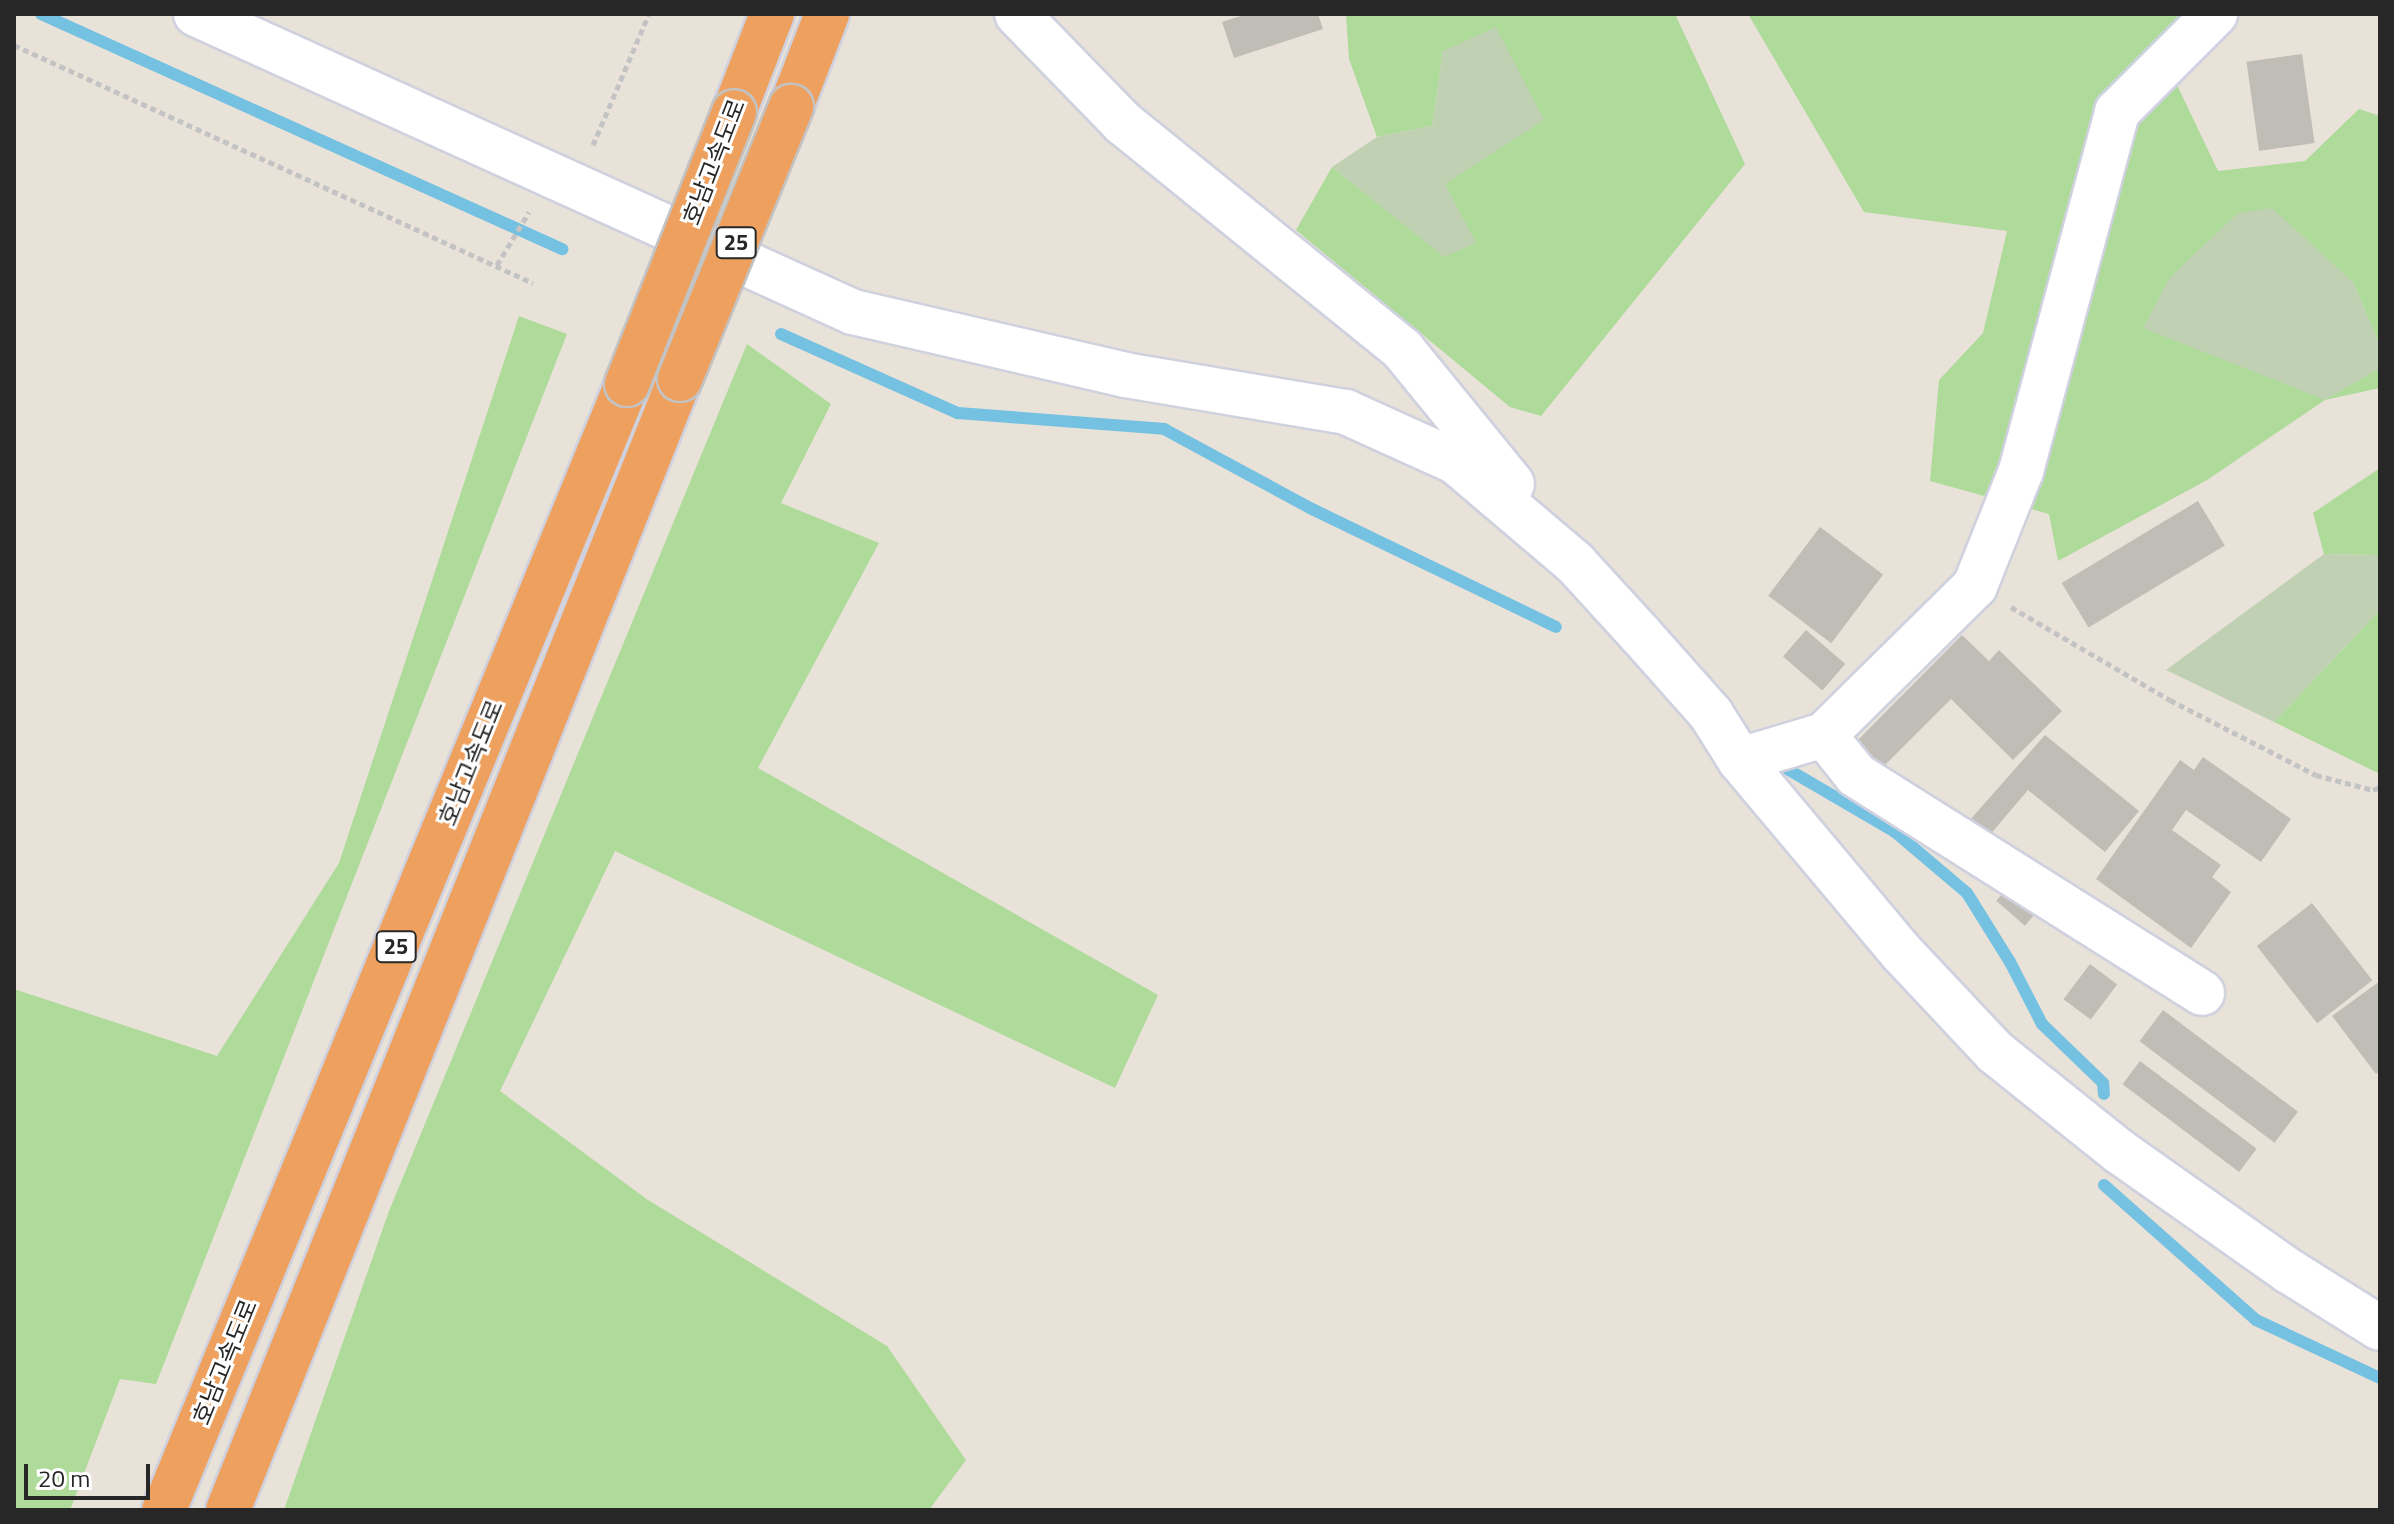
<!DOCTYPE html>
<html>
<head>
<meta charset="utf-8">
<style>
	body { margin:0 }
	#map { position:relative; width:2394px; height:1524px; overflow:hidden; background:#e8e2d9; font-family:"Titillium Web","Noto Sans KR",sans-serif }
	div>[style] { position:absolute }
	.green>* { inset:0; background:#aeda9a }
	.cemetery>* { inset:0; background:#c0d0b2 }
	.stream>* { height:12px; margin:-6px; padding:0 6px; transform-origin:6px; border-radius:6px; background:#75c1e1 }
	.building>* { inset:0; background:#c0bcb6; transform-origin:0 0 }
	.path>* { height:5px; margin-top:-2.5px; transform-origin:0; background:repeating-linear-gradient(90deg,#c3c3c3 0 6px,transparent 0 10px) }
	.roads { filter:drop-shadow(2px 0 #cfd1de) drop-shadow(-2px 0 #cfd1de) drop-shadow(0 2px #cfd1de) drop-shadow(0 -2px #cfd1de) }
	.minor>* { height:44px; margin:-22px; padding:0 22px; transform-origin:22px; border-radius:22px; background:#fff }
	.highway>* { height:44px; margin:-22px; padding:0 22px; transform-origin:22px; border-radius:22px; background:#eea15e }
	.bridges { filter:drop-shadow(2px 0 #c3c3c3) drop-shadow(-2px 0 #c3c3c3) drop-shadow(0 2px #c3c3c3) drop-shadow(0 -2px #c3c3c3) }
	.highway-bridge>* { height:44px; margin:-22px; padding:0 22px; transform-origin:22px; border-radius:22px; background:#eea15e }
	span { translate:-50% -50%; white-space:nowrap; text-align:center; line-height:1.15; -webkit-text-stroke:6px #fff; paint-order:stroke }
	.shield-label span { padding:2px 6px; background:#fff; border:2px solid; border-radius:6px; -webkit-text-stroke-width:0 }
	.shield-label { font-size:22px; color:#272727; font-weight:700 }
	.street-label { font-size:24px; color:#272727 }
	.frame { position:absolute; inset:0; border:16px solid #272727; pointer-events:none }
	.scale { position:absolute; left:24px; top:1464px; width:126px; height:36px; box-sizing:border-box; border:4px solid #272727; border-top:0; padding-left:10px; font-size:24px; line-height:28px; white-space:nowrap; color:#272727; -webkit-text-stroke:6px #fff; paint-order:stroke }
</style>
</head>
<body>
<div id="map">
	<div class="green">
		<div style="clip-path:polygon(1346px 14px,1675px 14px,1745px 164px,1541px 416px,1510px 407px,1296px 230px,1332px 167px,1444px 256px,1475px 243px,1445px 184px,1443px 51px,1432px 126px,1377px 137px,1349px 59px)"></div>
		<div style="clip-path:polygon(1748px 14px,2202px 14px,2157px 43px,2218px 171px,2305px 161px,2359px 109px,2380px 116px,2380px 346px,2353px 282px,2324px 400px,2380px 368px,2380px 388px,2325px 400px,2207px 480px,2058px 561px,2049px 514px,1930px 481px,1939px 380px,1983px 333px,2007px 231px,1864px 212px)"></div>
		<div style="clip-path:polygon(519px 316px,567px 334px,156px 1384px,120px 1379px,70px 1510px,14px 1510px,14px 989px,217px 1056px,339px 863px)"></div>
		<div style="clip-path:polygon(747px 344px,831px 404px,781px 503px,879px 543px,758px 768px,1158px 995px,1115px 1088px,615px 851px,500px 1091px,648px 1200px,887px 1346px,966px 1460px,929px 1510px,284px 1510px,389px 1211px)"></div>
		<div style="clip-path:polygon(2380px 468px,2380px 555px,2324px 554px,2313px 513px)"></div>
		<div style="clip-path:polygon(2380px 600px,2380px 774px,2274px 722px,2379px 611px)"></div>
	</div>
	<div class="cemetery">
		<div style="clip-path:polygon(1496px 27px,1544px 120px,1445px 184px,1476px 243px,1444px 257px,1332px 167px,1377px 137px,1432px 126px,1443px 51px)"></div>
		<div style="clip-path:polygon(2272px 208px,2353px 282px,2380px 346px,2380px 368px,2325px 400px,2143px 328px,2170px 277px,2238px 213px)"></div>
		<div style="clip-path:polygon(2324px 554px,2380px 555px,2379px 611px,2274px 722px,2166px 670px)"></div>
	</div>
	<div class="stream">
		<div style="left:41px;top:14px;width:572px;rotate:24.28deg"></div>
		<div style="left:781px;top:334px;width:194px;rotate:24.1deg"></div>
		<div style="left:958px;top:413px;width:207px;rotate:4.4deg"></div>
		<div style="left:1164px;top:429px;width:166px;rotate:28.4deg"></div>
		<div style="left:1310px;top:508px;width:273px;rotate:25.8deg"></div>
		<div style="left:1777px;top:763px;width:137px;rotate:30.3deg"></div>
		<div style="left:1895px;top:832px;width:94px;rotate:40.3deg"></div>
		<div style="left:1967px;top:893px;width:81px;rotate:58.1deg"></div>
		<div style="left:2010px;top:962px;width:70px;rotate:62.7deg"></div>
		<div style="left:2042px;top:1024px;width:85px;rotate:44deg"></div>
		<div style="left:2103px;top:1083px;width:11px;rotate:85deg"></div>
		<div style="left:2104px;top:1185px;width:203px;rotate:41.6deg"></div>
		<div style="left:2256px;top:1320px;width:137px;rotate:25.1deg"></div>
	</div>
	<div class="building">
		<div style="clip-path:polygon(1247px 14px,1318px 14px,1323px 29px,1234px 58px,1222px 22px)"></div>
		<div style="left:2302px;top:54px;width:90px;height:56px;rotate:82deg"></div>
		<div style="left:2198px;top:501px;width:52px;height:159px;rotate:59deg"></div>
		<div style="left:1820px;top:527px;width:79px;height:86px;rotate:37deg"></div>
		<div style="left:1806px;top:630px;width:52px;height:35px;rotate:41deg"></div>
		<div style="clip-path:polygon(1962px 635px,1989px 661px,1999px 650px,2062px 711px,2013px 760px,1951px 699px,1877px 773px,1851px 747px)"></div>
		<div style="clip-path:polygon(2045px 735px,2139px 811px,2105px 852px,2028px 790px,1988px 837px,1969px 821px)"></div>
		<div style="clip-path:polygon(2203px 757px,2291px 819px,2261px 862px,2186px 810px,2172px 830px,2221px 865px,2212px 877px,2231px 892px,2191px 948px,2096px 879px,2180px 760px,2194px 770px)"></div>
		<div style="left:2010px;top:885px;width:38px;height:21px;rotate:41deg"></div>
		<div style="left:2312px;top:903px;width:98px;height:70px;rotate:52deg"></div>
		<div style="left:2090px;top:964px;width:34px;height:44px;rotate:37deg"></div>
		<div style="clip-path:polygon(2380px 981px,2380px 1071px,2376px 1074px,2332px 1016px)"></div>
		<div style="left:2163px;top:1010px;width:169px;height:39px;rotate:37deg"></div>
		<div style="left:2140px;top:1061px;width:146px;height:29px;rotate:37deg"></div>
	</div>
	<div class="path">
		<div style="left:14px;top:45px;width:571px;rotate:24.63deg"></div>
		<div style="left:593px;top:145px;width:142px;rotate:-66.9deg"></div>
		<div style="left:497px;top:265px;width:62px;rotate:-58.9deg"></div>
		<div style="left:2011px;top:607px;width:184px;rotate:30.3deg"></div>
		<div style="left:2170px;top:700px;width:164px;rotate:27.2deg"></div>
		<div style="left:2316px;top:775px;width:59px;rotate:14.7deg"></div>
		<div style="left:2373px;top:790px;width:8px;rotate:-23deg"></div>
	</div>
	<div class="roads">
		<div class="minor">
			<div style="left:196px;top:14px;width:721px;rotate:24.4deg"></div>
			<div style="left:853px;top:312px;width:279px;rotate:13deg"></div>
			<div style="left:1125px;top:375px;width:224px;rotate:9.5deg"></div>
			<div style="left:1346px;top:412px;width:121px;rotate:24.4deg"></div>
			<div style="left:1456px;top:462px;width:156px;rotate:40.3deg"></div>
			<div style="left:1575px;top:563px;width:96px;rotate:47.5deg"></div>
			<div style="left:1640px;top:634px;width:107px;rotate:48.4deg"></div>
			<div style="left:1711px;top:714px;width:54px;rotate:57.8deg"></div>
			<div style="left:1740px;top:760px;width:252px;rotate:50deg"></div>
			<div style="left:1902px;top:953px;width:136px;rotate:46.8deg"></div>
			<div style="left:1995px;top:1052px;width:160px;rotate:38.7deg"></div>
			<div style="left:2120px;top:1152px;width:207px;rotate:35.2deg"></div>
			<div style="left:2289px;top:1271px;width:107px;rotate:32.1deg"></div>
			<div style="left:1017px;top:14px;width:152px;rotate:45.8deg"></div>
			<div style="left:1123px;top:123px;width:359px;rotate:39deg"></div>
			<div style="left:1402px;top:349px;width:174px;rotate:50.8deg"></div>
			<div style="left:1824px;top:735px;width:51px;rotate:51.3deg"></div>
			<div style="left:1856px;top:775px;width:409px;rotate:32.2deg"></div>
			<div style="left:1740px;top:760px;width:88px;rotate:-16.6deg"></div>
			<div style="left:1824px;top:735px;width:212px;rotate:-44.6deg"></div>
			<div style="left:1975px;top:586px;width:124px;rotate:-68.2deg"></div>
			<div style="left:2021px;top:471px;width:372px;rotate:-75deg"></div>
			<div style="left:2117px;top:112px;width:139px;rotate:-45deg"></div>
		</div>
		<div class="highway">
			<div style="left:791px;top:107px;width:100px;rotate:-68.8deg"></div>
			<div style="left:734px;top:112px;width:105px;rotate:-68.8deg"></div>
			<div style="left:164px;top:1510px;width:1217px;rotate:-67.65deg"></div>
			<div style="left:228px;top:1510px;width:1218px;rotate:-68.22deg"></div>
		</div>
	</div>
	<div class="bridges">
		<div class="highway-bridge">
			<div style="left:680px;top:379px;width:294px;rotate:-67.8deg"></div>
			<div style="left:627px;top:384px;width:292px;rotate:-68.5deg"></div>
		</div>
	</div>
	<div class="shield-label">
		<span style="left:736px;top:243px">25</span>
		<span style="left:396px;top:947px">25</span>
	</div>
	<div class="street-label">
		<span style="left:714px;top:162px;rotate:-69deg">호남고속도로</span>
		<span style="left:471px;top:763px;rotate:-68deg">호남고속도로</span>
		<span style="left:225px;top:1362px;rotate:-68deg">호남고속도로</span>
	</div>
	<div class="frame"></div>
	<div class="scale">20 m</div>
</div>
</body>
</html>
